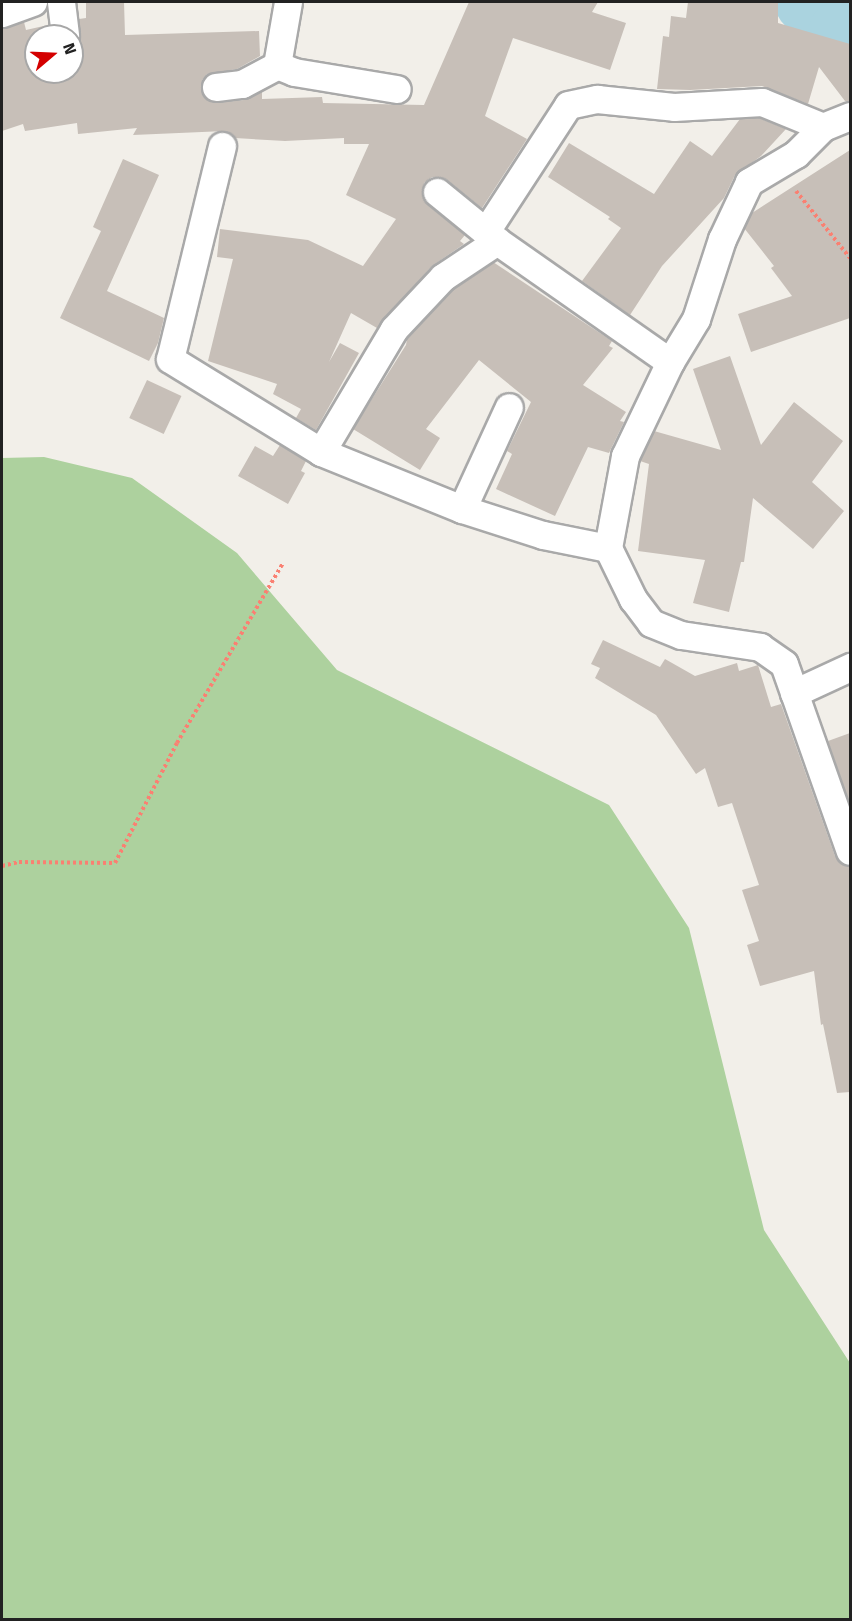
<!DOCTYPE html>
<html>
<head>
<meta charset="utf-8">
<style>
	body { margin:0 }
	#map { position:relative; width:852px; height:1621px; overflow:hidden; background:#f2efe9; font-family:"Fira Sans",sans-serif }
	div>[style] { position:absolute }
	.forest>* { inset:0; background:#add19e }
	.river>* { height:63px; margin:-31.5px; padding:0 31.5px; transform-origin:31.5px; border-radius:31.5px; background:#aad3df }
	.building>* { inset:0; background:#c7bfb8; transform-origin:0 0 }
	.path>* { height:4px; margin-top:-2px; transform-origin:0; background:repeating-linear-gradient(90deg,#fa8072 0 3px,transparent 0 6px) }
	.roads { filter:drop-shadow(2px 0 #a9a9a9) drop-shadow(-2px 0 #a9a9a9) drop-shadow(0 2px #a9a9a9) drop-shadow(0 -2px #a9a9a9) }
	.street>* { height:27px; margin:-13.5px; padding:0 13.5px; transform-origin:13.5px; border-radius:13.5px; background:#fff }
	span { translate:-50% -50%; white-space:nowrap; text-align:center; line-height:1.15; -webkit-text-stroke:6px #fff; paint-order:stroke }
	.frame { position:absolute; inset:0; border:3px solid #222; pointer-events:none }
	.north { position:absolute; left:24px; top:24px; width:60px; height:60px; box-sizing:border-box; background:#fff; border:2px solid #a7a7a7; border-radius:50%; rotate:71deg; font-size:16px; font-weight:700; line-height:24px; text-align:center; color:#222 }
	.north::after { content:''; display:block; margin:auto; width:21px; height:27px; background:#d40000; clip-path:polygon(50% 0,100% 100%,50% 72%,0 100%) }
</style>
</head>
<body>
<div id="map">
	<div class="forest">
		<div style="clip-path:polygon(44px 457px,132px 478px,237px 553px,337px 670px,609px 805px,689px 928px,764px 1230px,850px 1363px,850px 1619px,2px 1619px,2px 458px)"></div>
	</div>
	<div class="river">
		<div style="left:806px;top:2px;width:45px;rotate:42.3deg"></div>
		<div style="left:839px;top:32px;width:12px;rotate:24deg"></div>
	</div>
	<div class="building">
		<div style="clip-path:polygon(86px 2px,124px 2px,125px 35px,259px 31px,260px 56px,237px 69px,207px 74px,202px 80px,203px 96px,217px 103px,244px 100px,262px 91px,262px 99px,322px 97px,323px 103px,424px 105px,469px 2px,598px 2px,592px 12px,626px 23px,610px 70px,513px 38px,485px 116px,527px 139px,482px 208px,446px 179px,432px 177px,424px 183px,423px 198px,465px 235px,460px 241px,464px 244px,432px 266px,377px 328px,351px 313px,329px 362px,340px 343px,359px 353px,316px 430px,296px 418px,301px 409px,273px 394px,277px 384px,208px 361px,233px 259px,217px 257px,220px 229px,308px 240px,363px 266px,396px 219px,346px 195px,369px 144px,344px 144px,344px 138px,285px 141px,235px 138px,225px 131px,133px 135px,137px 128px,78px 134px,77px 123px,25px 131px,23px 124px,2px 131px,2px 28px,24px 22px,26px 30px,48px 25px,49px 36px,36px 36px,36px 72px,72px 72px,72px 50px,80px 42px,79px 19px,86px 18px)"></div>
		<div style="clip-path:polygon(688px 2px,778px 2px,778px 23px,850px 44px,850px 101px,845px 101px,819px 67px,808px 104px,762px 86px,690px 90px,657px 89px,663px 36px,669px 37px,671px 16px,686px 18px)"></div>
		<div style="clip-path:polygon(759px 118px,786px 129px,761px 156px,735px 175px,724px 198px,662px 266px,630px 315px,582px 281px,621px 228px,608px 219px,610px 217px,548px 177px,569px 143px,654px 194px,690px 141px,712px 156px,740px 119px)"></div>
		<div style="clip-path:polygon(850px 150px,850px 318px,751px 352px,738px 314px,792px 296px,771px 268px,774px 266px,744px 228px,752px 213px)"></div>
		<div style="clip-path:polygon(123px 159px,159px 175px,107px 291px,164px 318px,158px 343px,149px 361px,60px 318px,101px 231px,93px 227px)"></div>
		<div style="clip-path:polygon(493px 262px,612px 341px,609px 346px,613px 348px,583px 385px,626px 412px,620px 421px,624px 422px,609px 453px,588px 447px,555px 516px,496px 489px,512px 454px,507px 451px,531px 402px,479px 360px,426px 429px,440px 438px,420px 470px,353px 429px,406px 345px,407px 339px,453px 289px)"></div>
		<div style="clip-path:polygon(730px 356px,761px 445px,794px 402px,843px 441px,812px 482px,844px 511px,813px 549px,753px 498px,744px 562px,741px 562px,729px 612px,693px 603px,705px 560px,638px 551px,649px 464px,640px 461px,654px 431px,721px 450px,693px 369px)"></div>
		<div style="left:147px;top:380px;width:38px;height:42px;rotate:25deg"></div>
		<div style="clip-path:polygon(280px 445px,306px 461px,301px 471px,305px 473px,288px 504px,238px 476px,255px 446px,273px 456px)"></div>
		<div style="clip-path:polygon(603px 640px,660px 667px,665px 659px,695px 676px,737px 663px,739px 671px,758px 665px,771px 707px,781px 704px,835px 856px,840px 863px,850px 866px,850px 1092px,837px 1093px,823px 1024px,821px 1025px,814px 971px,760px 986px,747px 945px,759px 941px,742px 890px,759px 885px,732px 803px,718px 807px,705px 768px,696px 774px,656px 715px,595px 678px,600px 668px,591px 664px)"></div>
		<div style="clip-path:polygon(850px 733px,850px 805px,828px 741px)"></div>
	</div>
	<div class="path">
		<div style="left:796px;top:191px;width:86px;rotate:51.1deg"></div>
		<div style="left:2px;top:866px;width:17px;rotate:-13deg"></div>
		<div style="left:19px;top:862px;width:96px;rotate:0.6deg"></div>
		<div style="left:115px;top:863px;width:135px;rotate:-62.7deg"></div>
		<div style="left:177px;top:743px;width:209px;rotate:-59.5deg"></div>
	</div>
	<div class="roads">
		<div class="street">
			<div style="left:61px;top:2px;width:34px;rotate:83deg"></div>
			<div style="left:2px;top:13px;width:33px;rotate:-20deg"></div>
			<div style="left:277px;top:65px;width:18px;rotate:22deg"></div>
			<div style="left:294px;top:72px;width:104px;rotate:9.4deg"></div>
			<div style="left:216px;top:87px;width:26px;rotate:-7deg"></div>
			<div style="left:242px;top:84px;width:40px;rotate:-28deg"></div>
			<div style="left:277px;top:65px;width:64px;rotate:-80.1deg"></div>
			<div style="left:850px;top:116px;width:29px;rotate:158deg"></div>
			<div style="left:823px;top:127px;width:38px;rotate:135deg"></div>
			<div style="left:796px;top:154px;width:55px;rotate:149.2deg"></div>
			<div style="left:749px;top:182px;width:63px;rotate:115.3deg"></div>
			<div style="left:722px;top:239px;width:84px;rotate:108deg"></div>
			<div style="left:696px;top:319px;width:50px;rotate:121.2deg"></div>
			<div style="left:670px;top:362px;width:104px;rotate:115.6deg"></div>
			<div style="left:625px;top:456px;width:94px;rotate:100.5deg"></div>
			<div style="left:608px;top:548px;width:57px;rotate:63.9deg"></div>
			<div style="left:633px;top:599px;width:30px;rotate:53deg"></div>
			<div style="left:651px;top:623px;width:32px;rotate:22deg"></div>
			<div style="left:681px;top:635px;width:80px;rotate:8.6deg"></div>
			<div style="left:760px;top:647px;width:29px;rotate:35deg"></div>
			<div style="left:784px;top:664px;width:198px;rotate:70.6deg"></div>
			<div style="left:222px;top:146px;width:219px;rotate:103.7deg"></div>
			<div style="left:170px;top:359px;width:177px;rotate:31.6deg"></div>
			<div style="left:321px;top:452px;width:152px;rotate:22deg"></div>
			<div style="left:462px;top:509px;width:85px;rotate:17.8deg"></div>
			<div style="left:543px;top:535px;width:66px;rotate:11.3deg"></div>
			<div style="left:437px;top:192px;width:77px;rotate:39.2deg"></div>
			<div style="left:497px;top:241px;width:211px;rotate:35deg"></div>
			<div style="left:486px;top:231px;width:150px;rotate:-56.9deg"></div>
			<div style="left:568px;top:105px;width:30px;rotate:-12deg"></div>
			<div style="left:597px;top:99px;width:77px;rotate:5.9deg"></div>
			<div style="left:674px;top:107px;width:88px;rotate:-3.3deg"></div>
			<div style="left:762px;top:102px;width:66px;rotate:22.3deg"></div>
			<div style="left:321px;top:452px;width:143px;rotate:-59.3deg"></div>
			<div style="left:394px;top:329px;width:71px;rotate:-46.7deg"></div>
			<div style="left:443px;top:277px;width:65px;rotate:-33.7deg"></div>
			<div style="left:462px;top:509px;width:112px;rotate:-65.3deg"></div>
			<div style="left:794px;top:693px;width:62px;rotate:-24.9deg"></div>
		</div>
	</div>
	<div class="frame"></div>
	<div class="north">N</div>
</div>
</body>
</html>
